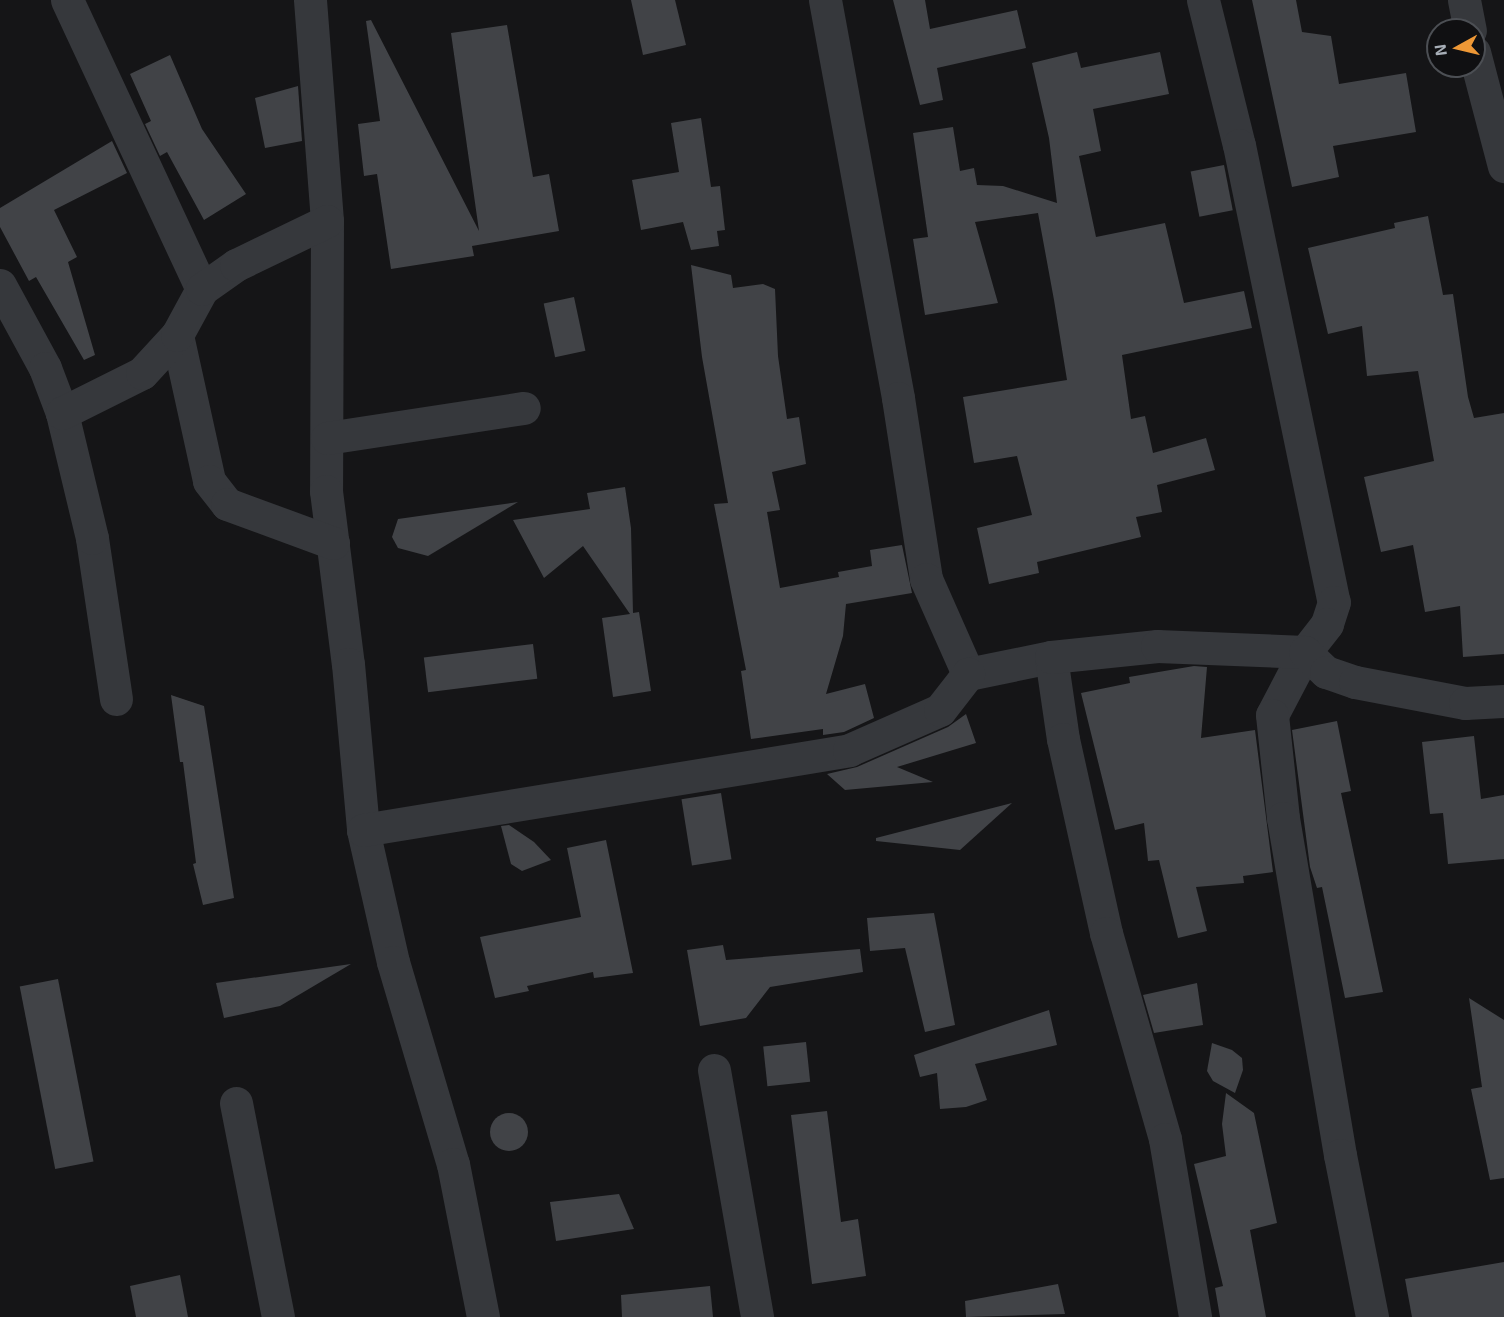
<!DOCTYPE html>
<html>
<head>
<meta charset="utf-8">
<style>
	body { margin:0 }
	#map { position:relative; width:1504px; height:1317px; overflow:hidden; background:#151517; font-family:"Exo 2",sans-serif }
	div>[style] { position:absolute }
	.building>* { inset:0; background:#414347; transform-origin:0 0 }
	.round { border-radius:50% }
	.minor>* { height:33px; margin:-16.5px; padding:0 16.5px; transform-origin:16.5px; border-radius:16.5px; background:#36383c }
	span { translate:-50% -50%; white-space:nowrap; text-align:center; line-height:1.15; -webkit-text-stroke:5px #101012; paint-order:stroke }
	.north { position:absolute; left:1426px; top:18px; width:60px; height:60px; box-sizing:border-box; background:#101012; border:2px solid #4c4f54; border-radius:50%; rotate:262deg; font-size:16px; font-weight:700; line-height:24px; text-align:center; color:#a7aeb7 }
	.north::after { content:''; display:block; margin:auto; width:21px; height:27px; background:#ee9836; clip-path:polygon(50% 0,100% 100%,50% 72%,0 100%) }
</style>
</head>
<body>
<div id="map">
	<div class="building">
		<div style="clip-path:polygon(631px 0,675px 0,686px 45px,643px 55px)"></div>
		<div style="clip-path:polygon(893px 0,925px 0,930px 29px,1017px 10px,1026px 48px,937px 68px,943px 100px,920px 105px)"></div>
		<div style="clip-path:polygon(1252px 0,1296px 0,1302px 32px,1331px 36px,1339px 84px,1406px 73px,1416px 132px,1333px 146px,1339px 177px,1292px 187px)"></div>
		<div style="clip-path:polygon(371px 20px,479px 231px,451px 33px,507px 25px,533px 177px,549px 174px,559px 231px,472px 246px,474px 256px,391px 269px,377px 174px,364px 176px,358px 124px,380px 121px,366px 21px)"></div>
		<div style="clip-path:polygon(1077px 52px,1081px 68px,1160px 52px,1169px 94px,1093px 109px,1101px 151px,1079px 156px,1096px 237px,1165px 223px,1184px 303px,1244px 291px,1252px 328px,1122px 355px,1131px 419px,1145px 416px,1153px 453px,1206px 438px,1215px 470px,1157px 485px,1162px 512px,1136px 517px,1141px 537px,1037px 562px,1039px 573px,989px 584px,977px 528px,1032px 515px,1017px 456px,974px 463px,963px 397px,1067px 380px,1054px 300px,1038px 213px,975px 222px,998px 303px,925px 315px,913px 239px,928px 237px,913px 133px,953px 127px,960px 171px,974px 168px,977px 185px,1003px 186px,1057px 203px,1049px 138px,1032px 63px)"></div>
		<div style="clip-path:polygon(170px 55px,202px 129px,246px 194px,204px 220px,167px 152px,160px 156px,145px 124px,151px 121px,130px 74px)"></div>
		<div style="clip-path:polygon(298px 86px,302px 141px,265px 148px,255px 98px)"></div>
		<div style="clip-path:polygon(701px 118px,711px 187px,720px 186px,725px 230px,717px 231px,719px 246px,691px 250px,683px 222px,641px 230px,632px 180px,679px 172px,671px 123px)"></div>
		<div style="clip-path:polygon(112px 141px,127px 173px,54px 210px,77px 257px,68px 262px,95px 355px,84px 360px,36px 277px,29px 281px,0 227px,0 208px)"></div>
		<div style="left:1224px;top:165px;width:46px;height:34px;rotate:79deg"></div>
		<div style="clip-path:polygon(1428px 216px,1443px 295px,1453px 294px,1468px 397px,1474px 418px,1504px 413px,1504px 654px,1463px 657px,1460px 606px,1425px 612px,1413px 545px,1381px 552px,1364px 477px,1434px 461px,1418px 371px,1367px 376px,1362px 326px,1328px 334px,1308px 248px,1395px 228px,1394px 223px)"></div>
		<div style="clip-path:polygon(691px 265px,731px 275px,733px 288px,763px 284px,775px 289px,778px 356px,787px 419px,799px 417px,806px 464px,772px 472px,780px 510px,767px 512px,780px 588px,839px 577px,838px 572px,872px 566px,870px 550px,902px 545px,912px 593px,846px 604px,843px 636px,826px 694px,865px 684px,874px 718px,844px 732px,823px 735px,823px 729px,751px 739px,741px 671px,746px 670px,714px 504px,728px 503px,702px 357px)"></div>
		<div style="left:574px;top:297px;width:55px;height:31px;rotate:78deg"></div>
		<div style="clip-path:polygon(625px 487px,631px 528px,633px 613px,639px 612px,651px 691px,613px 697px,602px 618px,630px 614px,583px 546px,544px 578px,513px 520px,590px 509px,587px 493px)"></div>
		<div style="clip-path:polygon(518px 502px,428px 556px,398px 548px,392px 537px,398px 519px)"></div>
		<div style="left:533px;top:644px;width:35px;height:110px;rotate:83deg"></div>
		<div style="clip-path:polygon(1194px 666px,1207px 667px,1201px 738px,1255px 730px,1273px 872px,1243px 876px,1244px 883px,1196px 887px,1207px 931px,1178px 938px,1159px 860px,1148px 861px,1144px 823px,1115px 830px,1081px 693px,1130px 683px,1129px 677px)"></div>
		<div style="clip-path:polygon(171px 695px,204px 706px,234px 898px,203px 905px,193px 864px,196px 863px,183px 762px,180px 762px)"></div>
		<div style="clip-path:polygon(966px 714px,976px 743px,897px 767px,933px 782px,845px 790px,827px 774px,857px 767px,948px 727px)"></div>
		<div style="clip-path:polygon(1337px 721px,1351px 791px,1341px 793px,1383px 992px,1345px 998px,1322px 887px,1317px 888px,1310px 867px,1292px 730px)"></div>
		<div style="clip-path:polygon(1474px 736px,1481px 799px,1504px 795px,1504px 859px,1448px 864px,1443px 813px,1430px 814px,1422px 742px)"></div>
		<div style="left:721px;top:793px;width:67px;height:40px;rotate:81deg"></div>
		<div style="clip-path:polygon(1012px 803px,960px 850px,876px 841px,876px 838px)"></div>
		<div style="clip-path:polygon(509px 825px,534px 842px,551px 860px,522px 871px,511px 864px,501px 826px)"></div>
		<div style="clip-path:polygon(606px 840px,633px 973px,594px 978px,593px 972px,527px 986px,529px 991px,495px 998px,480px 937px,581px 917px,567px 848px)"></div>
		<div style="clip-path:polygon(934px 913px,955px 1025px,925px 1032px,905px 948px,870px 951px,867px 918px)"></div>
		<div style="clip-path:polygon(723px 945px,726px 960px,860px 949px,863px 972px,770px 987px,746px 1018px,700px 1026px,687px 950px)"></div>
		<div style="clip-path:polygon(351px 964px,280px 1006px,224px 1018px,216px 983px)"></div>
		<div style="left:58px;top:979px;width:186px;height:39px;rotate:79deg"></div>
		<div style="clip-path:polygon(1197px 983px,1203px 1025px,1154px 1033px,1143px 995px)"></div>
		<div style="clip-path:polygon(1469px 998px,1504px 1020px,1504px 1178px,1490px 1180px,1471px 1089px,1482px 1087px)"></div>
		<div style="clip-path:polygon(1049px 1010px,1057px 1045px,975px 1064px,987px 1100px,966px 1107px,940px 1109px,937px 1073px,920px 1077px,914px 1055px)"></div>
		<div style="left:806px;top:1042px;width:40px;height:43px;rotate:84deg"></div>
		<div style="clip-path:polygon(1212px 1043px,1232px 1050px,1242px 1058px,1243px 1070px,1235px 1093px,1213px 1081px,1207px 1071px)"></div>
		<div style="clip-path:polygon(1226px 1093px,1254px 1113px,1277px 1223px,1250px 1230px,1266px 1317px,1220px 1317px,1215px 1288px,1223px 1286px,1194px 1164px,1226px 1156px,1222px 1124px)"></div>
		<div style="clip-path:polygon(827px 1111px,841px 1222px,858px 1219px,866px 1276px,812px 1284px,791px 1115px)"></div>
		<div class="round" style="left:490px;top:1113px;width:38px;height:38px"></div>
		<div style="clip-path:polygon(619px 1194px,634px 1229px,556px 1241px,550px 1202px)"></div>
		<div style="clip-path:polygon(1504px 1262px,1504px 1317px,1412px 1317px,1405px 1279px)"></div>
		<div style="clip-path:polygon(180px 1275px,188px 1317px,136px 1317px,130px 1286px)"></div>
		<div style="clip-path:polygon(1058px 1284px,1065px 1314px,966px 1317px,965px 1301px)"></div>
		<div style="clip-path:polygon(710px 1286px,713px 1317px,622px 1317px,621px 1295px)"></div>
	</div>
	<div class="minor">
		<div style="left:67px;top:0;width:319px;rotate:65deg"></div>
		<div style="left:310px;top:0;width:222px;rotate:85.6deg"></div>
		<div style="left:327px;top:221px;width:270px;rotate:90.2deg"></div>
		<div style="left:326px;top:491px;width:174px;rotate:82.8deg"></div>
		<div style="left:348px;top:664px;width:167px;rotate:84.8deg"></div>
		<div style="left:363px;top:830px;width:135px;rotate:77.2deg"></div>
		<div style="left:393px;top:962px;width:211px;rotate:73.5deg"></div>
		<div style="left:453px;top:1164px;width:156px;rotate:78.9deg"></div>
		<div style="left:825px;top:0;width:405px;rotate:79.6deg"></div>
		<div style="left:898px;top:398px;width:183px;rotate:81.2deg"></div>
		<div style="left:926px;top:579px;width:104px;rotate:66.1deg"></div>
		<div style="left:968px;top:674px;width:85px;rotate:-11.6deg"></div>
		<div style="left:1051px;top:657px;width:83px;rotate:81.7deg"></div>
		<div style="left:1063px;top:739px;width:199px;rotate:77.5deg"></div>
		<div style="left:1106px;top:933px;width:214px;rotate:74deg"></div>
		<div style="left:1165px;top:1139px;width:181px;rotate:80.4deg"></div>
		<div style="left:1203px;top:0;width:149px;rotate:76.1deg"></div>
		<div style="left:1239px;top:145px;width:467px;rotate:78.3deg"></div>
		<div style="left:1334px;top:602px;width:23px;rotate:108deg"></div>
		<div style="left:1327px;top:624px;width:36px;rotate:128deg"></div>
		<div style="left:1305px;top:652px;width:71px;rotate:117.6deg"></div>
		<div style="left:1272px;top:715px;width:104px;rotate:83.9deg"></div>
		<div style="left:1283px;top:818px;width:342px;rotate:80.4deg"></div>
		<div style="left:1340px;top:1155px;width:165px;rotate:78.8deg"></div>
		<div style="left:1464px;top:0;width:31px;rotate:79deg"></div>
		<div style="left:1474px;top:52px;width:118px;rotate:75.3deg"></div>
		<div style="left:0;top:285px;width:94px;rotate:61.5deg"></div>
		<div style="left:45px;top:368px;width:48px;rotate:69.3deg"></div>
		<div style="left:177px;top:335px;width:149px;rotate:77.6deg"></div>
		<div style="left:209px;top:481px;width:29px;rotate:52deg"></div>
		<div style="left:227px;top:504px;width:113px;rotate:20.2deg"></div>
		<div style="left:327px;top:438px;width:199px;rotate:-8.7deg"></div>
		<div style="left:1051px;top:657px;width:107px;rotate:-5.9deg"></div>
		<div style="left:1157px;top:646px;width:148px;rotate:2.3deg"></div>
		<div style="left:1305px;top:652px;width:29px;rotate:44deg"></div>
		<div style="left:1326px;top:672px;width:31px;rotate:19deg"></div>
		<div style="left:1355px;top:682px;width:112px;rotate:10.8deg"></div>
		<div style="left:1465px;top:703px;width:39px;rotate:-3deg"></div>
		<div style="left:116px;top:699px;width:163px;rotate:-98.5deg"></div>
		<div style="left:92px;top:538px;width:129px;rotate:-103.5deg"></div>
		<div style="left:62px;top:413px;width:89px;rotate:-26.6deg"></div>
		<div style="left:142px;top:373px;width:52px;rotate:-47.4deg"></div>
		<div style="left:177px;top:335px;width:52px;rotate:-61.5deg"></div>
		<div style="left:202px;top:289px;width:42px;rotate:-35.2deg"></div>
		<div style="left:236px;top:265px;width:101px;rotate:-25.8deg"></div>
		<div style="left:363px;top:830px;width:493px;rotate:-9.3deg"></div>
		<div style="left:849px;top:750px;width:99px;rotate:-23.7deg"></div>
		<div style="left:940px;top:710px;width:46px;rotate:-52.1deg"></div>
		<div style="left:714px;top:1070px;width:251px;rotate:80.1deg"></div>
		<div style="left:236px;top:1103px;width:218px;rotate:78.9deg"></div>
	</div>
	<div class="north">N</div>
</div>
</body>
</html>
